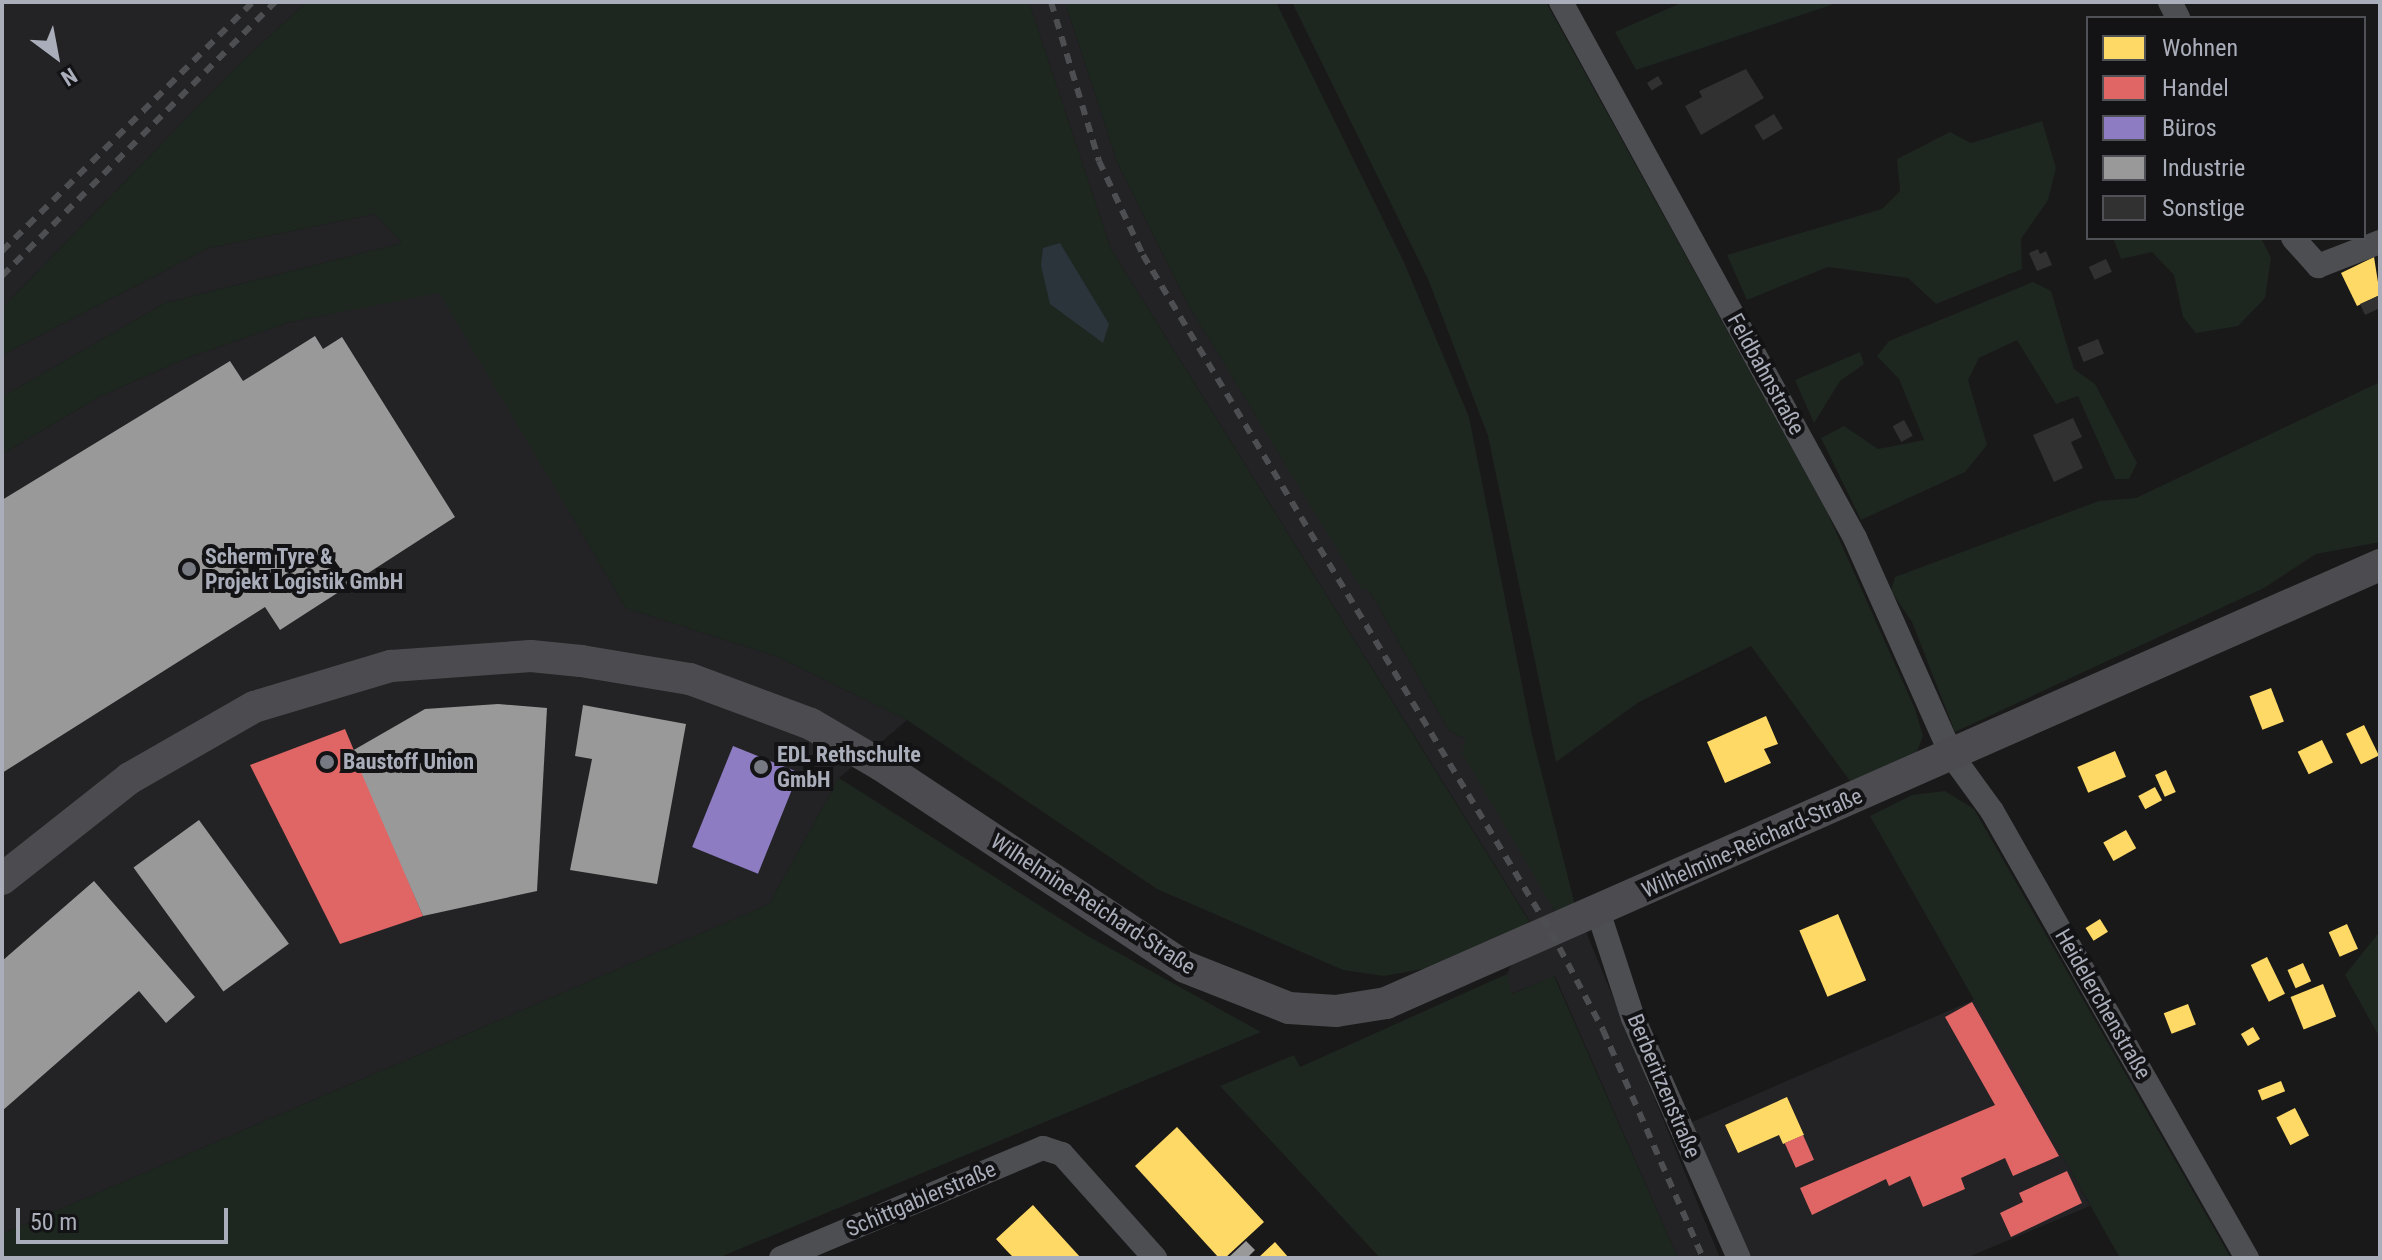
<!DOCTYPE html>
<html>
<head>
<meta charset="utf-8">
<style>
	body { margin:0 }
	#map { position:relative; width:2382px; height:1260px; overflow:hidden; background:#191919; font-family:"Roboto Condensed",sans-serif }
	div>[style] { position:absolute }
	.built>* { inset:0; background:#232325 }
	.green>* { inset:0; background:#1e2620 }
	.water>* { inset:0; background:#2b333b }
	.homes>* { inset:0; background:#ffd966; transform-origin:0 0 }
	.shops>* { inset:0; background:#e06666; transform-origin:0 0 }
	.offices>* { inset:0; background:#8e7cc3; transform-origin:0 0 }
	.industry>* { inset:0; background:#999; transform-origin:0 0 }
	.building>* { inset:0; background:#313131; transform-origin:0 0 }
	.street>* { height:24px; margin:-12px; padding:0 12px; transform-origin:12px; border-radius:12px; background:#4d4e52 }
	.secondary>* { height:32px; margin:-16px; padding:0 16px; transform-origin:16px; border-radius:16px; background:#4c4c50 }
	.rail>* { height:6px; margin-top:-3px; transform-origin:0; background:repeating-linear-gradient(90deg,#4d4e51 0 10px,transparent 0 18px) }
	.dots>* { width:22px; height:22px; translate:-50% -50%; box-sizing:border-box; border:4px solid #131315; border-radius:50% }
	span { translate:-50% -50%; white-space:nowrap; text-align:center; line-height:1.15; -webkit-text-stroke:8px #131315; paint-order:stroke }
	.street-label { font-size:22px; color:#aaaeba }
	.poi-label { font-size:22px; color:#aaaeba; font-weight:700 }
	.left { translate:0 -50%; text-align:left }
	.frame { position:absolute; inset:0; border:4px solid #aaaeba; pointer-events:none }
	.legend { position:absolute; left:2086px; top:16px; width:280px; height:224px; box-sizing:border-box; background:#131315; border:2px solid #4f5157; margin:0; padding:10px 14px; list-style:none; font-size:24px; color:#aaaeba }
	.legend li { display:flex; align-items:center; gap:16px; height:40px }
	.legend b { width:40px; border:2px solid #4f5157 }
	.north { position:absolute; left:16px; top:16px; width:80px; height:80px; -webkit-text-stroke:6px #131315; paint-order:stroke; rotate:148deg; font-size:22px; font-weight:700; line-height:32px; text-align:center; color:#aaaeba }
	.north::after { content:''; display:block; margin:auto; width:28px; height:36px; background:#aaaeba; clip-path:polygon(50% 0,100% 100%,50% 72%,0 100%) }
	.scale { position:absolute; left:16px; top:1208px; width:212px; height:36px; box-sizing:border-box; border:4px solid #aaaeba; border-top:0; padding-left:10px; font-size:24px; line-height:28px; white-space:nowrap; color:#aaaeba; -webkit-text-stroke:6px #131315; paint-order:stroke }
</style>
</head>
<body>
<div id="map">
	<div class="built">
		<div style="clip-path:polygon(2px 2px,307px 2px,243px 60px,2px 308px)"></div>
		<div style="clip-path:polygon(1029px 2px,1065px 2px,1117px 162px,1187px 303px,1361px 588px,1369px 590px,1449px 731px,1466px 739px,1556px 914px,1575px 905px,1720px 1258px,1678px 1258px,1555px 976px,1511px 994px,1507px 974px,1531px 923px,1111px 249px)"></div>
		<div style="clip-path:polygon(375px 214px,402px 243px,165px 303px,2px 397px,2px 355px,209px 248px)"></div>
		<div style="clip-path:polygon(439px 292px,626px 608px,778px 657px,907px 720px,839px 778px,769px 904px,2px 1234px,2px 454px,99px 397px,187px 358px,291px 322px)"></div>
		<div style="clip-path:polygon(1976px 999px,2090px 1206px,1966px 1258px,1752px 1258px,1690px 1123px)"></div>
	</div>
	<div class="green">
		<div style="clip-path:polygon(307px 2px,1029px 2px,1111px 249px,1531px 924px,1439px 966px,1384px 976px,1343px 970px,1157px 889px,907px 720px,778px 657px,626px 608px,439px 293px,291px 322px,187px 358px,99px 397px,2px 454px,2px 397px,165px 303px,402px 243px,375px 214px,209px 248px,2px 355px,2px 308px,243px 60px)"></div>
		<div style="clip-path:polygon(1065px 2px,1276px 2px,1403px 260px,1469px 417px,1532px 735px,1575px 905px,1557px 915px,1462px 753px,1466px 739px,1449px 731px,1369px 590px,1361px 589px,1187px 303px,1117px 162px)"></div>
		<div style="clip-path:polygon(1292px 2px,1546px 2px,1827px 512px,1915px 709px,1923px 736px,1916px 754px,1850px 781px,1751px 646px,1639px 702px,1556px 762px,1488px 436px,1428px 279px)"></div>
		<div style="clip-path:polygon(1683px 2px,1840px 2px,1636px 70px,1615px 32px)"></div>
		<div style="clip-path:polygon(2042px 121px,2056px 168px,2048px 200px,2021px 239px,2022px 269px,1936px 304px,1908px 278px,1828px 267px,1747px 300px,1727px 255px,1882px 209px,1900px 191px,1897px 159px,1950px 132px,1971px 143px)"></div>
		<div style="clip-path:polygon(2113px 238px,2261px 238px,2271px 258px,2265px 298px,2238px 326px,2196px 333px,2183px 317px,2174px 275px,2152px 252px,2121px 259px)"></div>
		<div style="clip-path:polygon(2033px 282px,2051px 291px,2074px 369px,2095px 384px,2137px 463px,2129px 479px,2115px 479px,2078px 396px,2056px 404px,2017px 340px,1979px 358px,1968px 380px,1987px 445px,1965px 472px,1861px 520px,1821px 438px,1844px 426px,1878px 449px,1924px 440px,1899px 379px,1877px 356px,1889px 341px)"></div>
		<div style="clip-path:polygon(1860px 352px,1864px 364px,1840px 381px,1814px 423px,1795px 380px)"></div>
		<div style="clip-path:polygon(2380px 382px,2380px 542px,2316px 554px,2264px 588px,1955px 732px,1912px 622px,1891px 591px,1895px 577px,2099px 501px,2136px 498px)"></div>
		<div style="clip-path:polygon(839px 778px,1086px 935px,1261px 1032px,718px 1258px,2px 1258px,2px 1234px,769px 904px)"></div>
		<div style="clip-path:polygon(1945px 791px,1974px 809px,2231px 1258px,2120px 1258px,1870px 816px,1912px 795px)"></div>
		<div style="clip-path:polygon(2380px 931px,2380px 1038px,2345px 975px)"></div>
		<div style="clip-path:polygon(1507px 974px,1512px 994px,1554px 976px,1678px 1258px,1380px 1258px,1220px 1086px,1294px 1055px,1300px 1067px)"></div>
	</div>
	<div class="water">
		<div style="clip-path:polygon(1060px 243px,1109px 324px,1103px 343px,1050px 304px,1041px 266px,1043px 248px)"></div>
	</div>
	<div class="homes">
		<div style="clip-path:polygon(2374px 257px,2380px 295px,2357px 306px,2341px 273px)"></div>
		<div style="left:2271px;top:688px;width:36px;height:23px;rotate:69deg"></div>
		<div style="clip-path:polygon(1766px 716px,1778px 744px,1764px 749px,1771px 763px,1725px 783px,1707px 742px)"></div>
		<div style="left:2364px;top:725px;width:34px;height:20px;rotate:64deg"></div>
		<div style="left:2322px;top:740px;width:25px;height:27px;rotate:64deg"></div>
		<div style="left:2115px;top:751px;width:28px;height:41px;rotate:67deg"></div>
		<div style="left:2166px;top:770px;width:24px;height:12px;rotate:66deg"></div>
		<div style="left:2155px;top:787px;width:15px;height:19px;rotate:62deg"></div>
		<div style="left:2126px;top:830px;width:21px;height:26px;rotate:61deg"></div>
		<div style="left:1838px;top:914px;width:72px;height:42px;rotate:67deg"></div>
		<div style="left:2100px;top:919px;width:15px;height:17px;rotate:58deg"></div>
		<div style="left:2347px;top:924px;width:27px;height:20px;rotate:66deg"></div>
		<div style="left:2267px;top:957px;width:41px;height:18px;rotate:64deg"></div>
		<div style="left:2303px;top:963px;width:20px;height:17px;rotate:66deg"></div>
		<div style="left:2323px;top:984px;width:35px;height:35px;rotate:68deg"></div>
		<div style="left:2188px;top:1004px;width:22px;height:26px;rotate:69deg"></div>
		<div style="left:2253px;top:1027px;width:14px;height:14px;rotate:60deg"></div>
		<div style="left:2281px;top:1081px;width:11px;height:25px;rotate:68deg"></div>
		<div style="clip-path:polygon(1787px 1097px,1804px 1135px,1783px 1144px,1779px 1135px,1738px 1153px,1725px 1125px)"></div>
		<div style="left:2295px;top:1108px;width:31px;height:21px;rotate:63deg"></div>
		<div style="clip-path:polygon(1177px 1127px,1264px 1222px,1225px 1258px,1219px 1258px,1135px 1166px)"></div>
		<div style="clip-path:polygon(1033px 1205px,1049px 1223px,1081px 1258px,1014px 1258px,1007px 1251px,996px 1239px)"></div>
		<div style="clip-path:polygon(1275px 1242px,1289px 1258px,1258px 1258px)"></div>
	</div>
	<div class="shops">
		<div style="clip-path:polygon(345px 729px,423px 916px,340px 944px,250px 765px)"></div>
		<div style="clip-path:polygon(1972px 1002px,2059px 1156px,2013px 1176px,2005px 1158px,1961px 1178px,1965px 1189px,1923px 1207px,1910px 1176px,1889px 1186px,1886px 1179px,1812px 1215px,1800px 1188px,1995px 1105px,1945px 1017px)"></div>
		<div style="left:1803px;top:1135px;width:27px;height:20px;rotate:66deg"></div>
		<div style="clip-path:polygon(2067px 1171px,2082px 1203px,2011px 1237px,2000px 1213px,2023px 1202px,2019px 1193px)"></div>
	</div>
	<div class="offices">
		<div style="left:733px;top:746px;width:71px;height:109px;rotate:22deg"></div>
	</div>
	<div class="industry">
		<div style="clip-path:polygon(315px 336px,323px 349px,342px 337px,455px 517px,280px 630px,265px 607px,2px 773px,2px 500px,230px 361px,243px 381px)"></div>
		<div style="clip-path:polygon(498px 704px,547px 708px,537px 891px,423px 916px,352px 751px,425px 709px)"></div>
		<div style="clip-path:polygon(583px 705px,686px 724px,657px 884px,570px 870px,592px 759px,575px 756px)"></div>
		<div style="left:199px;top:820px;width:153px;height:81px;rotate:54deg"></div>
		<div style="clip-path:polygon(94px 881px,195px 997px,166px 1023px,139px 991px,2px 1111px,2px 961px)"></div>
		<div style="clip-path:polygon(1246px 1241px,1255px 1250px,1247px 1258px,1228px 1258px)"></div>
	</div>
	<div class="building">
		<div style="clip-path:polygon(1746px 69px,1764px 98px,1701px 135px,1685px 106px,1702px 97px,1699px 91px)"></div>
		<div style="left:1658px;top:76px;width:9px;height:13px;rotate:58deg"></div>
		<div style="left:1774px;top:114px;width:17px;height:23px;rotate:59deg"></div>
		<div style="clip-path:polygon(2038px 249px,2040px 254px,2046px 251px,2052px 265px,2037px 271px,2029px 253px)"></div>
		<div style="left:2106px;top:259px;width:14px;height:19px;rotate:65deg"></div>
		<div style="clip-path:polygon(2380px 295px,2380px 308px,2365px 315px,2360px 304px)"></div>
		<div style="left:2098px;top:339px;width:16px;height:22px;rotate:68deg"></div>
		<div style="clip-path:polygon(2073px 418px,2082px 437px,2071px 442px,2083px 468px,2054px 482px,2033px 435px)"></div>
		<div style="left:1904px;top:420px;width:18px;height:13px;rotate:61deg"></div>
	</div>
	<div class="street">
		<div style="left:1561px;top:2px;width:611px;rotate:61.25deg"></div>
		<div style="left:1855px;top:538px;width:239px;rotate:66deg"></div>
		<div style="left:1952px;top:756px;width:68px;rotate:54deg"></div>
		<div style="left:1992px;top:811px;width:515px;rotate:60.3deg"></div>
		<div style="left:2170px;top:2px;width:18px;rotate:63deg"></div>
		<div style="left:2293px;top:238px;width:38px;rotate:48deg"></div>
		<div style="left:2318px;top:266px;width:66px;rotate:-21.2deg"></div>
		<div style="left:1598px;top:911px;width:113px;rotate:71.9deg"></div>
		<div style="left:1633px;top:1018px;width:262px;rotate:66.2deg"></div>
		<div style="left:781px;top:1258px;width:284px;rotate:-22.8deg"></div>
		<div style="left:1043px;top:1148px;width:20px;rotate:18deg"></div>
		<div style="left:1062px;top:1154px;width:140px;rotate:48.2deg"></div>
	</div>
	<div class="secondary">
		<div style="left:2px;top:879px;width:163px;rotate:-38.3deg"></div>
		<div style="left:130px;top:778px;width:143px;rotate:-29.8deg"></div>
		<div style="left:254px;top:707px;width:143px;rotate:-16.7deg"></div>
		<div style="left:391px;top:666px;width:140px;rotate:-4.1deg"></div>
		<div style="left:531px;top:656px;width:50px;rotate:5.7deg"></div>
		<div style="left:581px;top:661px;width:110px;rotate:9.4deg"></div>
		<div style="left:690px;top:679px;width:129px;rotate:20.4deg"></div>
		<div style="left:811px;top:724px;width:81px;rotate:30.4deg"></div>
		<div style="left:881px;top:765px;width:365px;rotate:33.6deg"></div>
		<div style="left:1185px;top:967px;width:112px;rotate:21.5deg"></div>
		<div style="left:1289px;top:1008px;width:47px;rotate:3.7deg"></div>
		<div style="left:1336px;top:1011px;width:51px;rotate:-9.1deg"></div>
		<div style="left:1386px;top:1003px;width:1086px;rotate:-23.78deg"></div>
	</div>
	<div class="rail">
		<div style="left:1051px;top:2px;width:166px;rotate:73.2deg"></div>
		<div style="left:1099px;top:161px;width:104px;rotate:64.9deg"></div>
		<div style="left:1143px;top:255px;width:790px;rotate:58.92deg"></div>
		<div style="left:1551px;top:932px;width:111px;rotate:62deg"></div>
		<div style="left:1603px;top:1030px;width:249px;rotate:66.3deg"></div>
		<div style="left:2px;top:251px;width:354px;rotate:-44.8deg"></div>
		<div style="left:2px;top:276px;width:387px;rotate:-45.1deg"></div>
	</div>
	<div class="dots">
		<div style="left:189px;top:569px;background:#777a82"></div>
		<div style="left:327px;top:762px;background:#777a82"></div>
		<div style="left:761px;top:767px;background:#777a82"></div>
	</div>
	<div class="street-label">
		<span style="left:1766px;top:374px;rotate:61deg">Feldbahnstraße</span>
		<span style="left:1752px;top:843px;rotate:-24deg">Wilhelmine-Reichard-Straße</span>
		<span style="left:1093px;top:904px;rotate:33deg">Wilhelmine-Reichard-Straße</span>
		<span style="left:2103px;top:1004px;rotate:60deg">Heidelerchenstraße</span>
		<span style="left:1664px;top:1086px;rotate:67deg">Berberitzenstraße</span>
		<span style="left:921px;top:1199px;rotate:-23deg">Schittgablerstraße</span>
	</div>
	<div class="poi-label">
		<span class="left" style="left:205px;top:569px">Scherm Tyre &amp;<br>Projekt Logistik GmbH</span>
		<span class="left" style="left:777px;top:767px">EDL Rethschulte<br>GmbH</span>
		<span class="left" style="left:343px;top:762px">Baustoff Union</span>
	</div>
	<div class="frame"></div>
	<ul class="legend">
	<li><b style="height:22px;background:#ffd966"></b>Wohnen</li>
	<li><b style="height:22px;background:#e06666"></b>Handel</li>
	<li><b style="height:22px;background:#8e7cc3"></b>Büros</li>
	<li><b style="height:22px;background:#999"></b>Industrie</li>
	<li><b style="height:22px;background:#313131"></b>Sonstige</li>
	</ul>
	<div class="north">N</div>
	<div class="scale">50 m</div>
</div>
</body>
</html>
